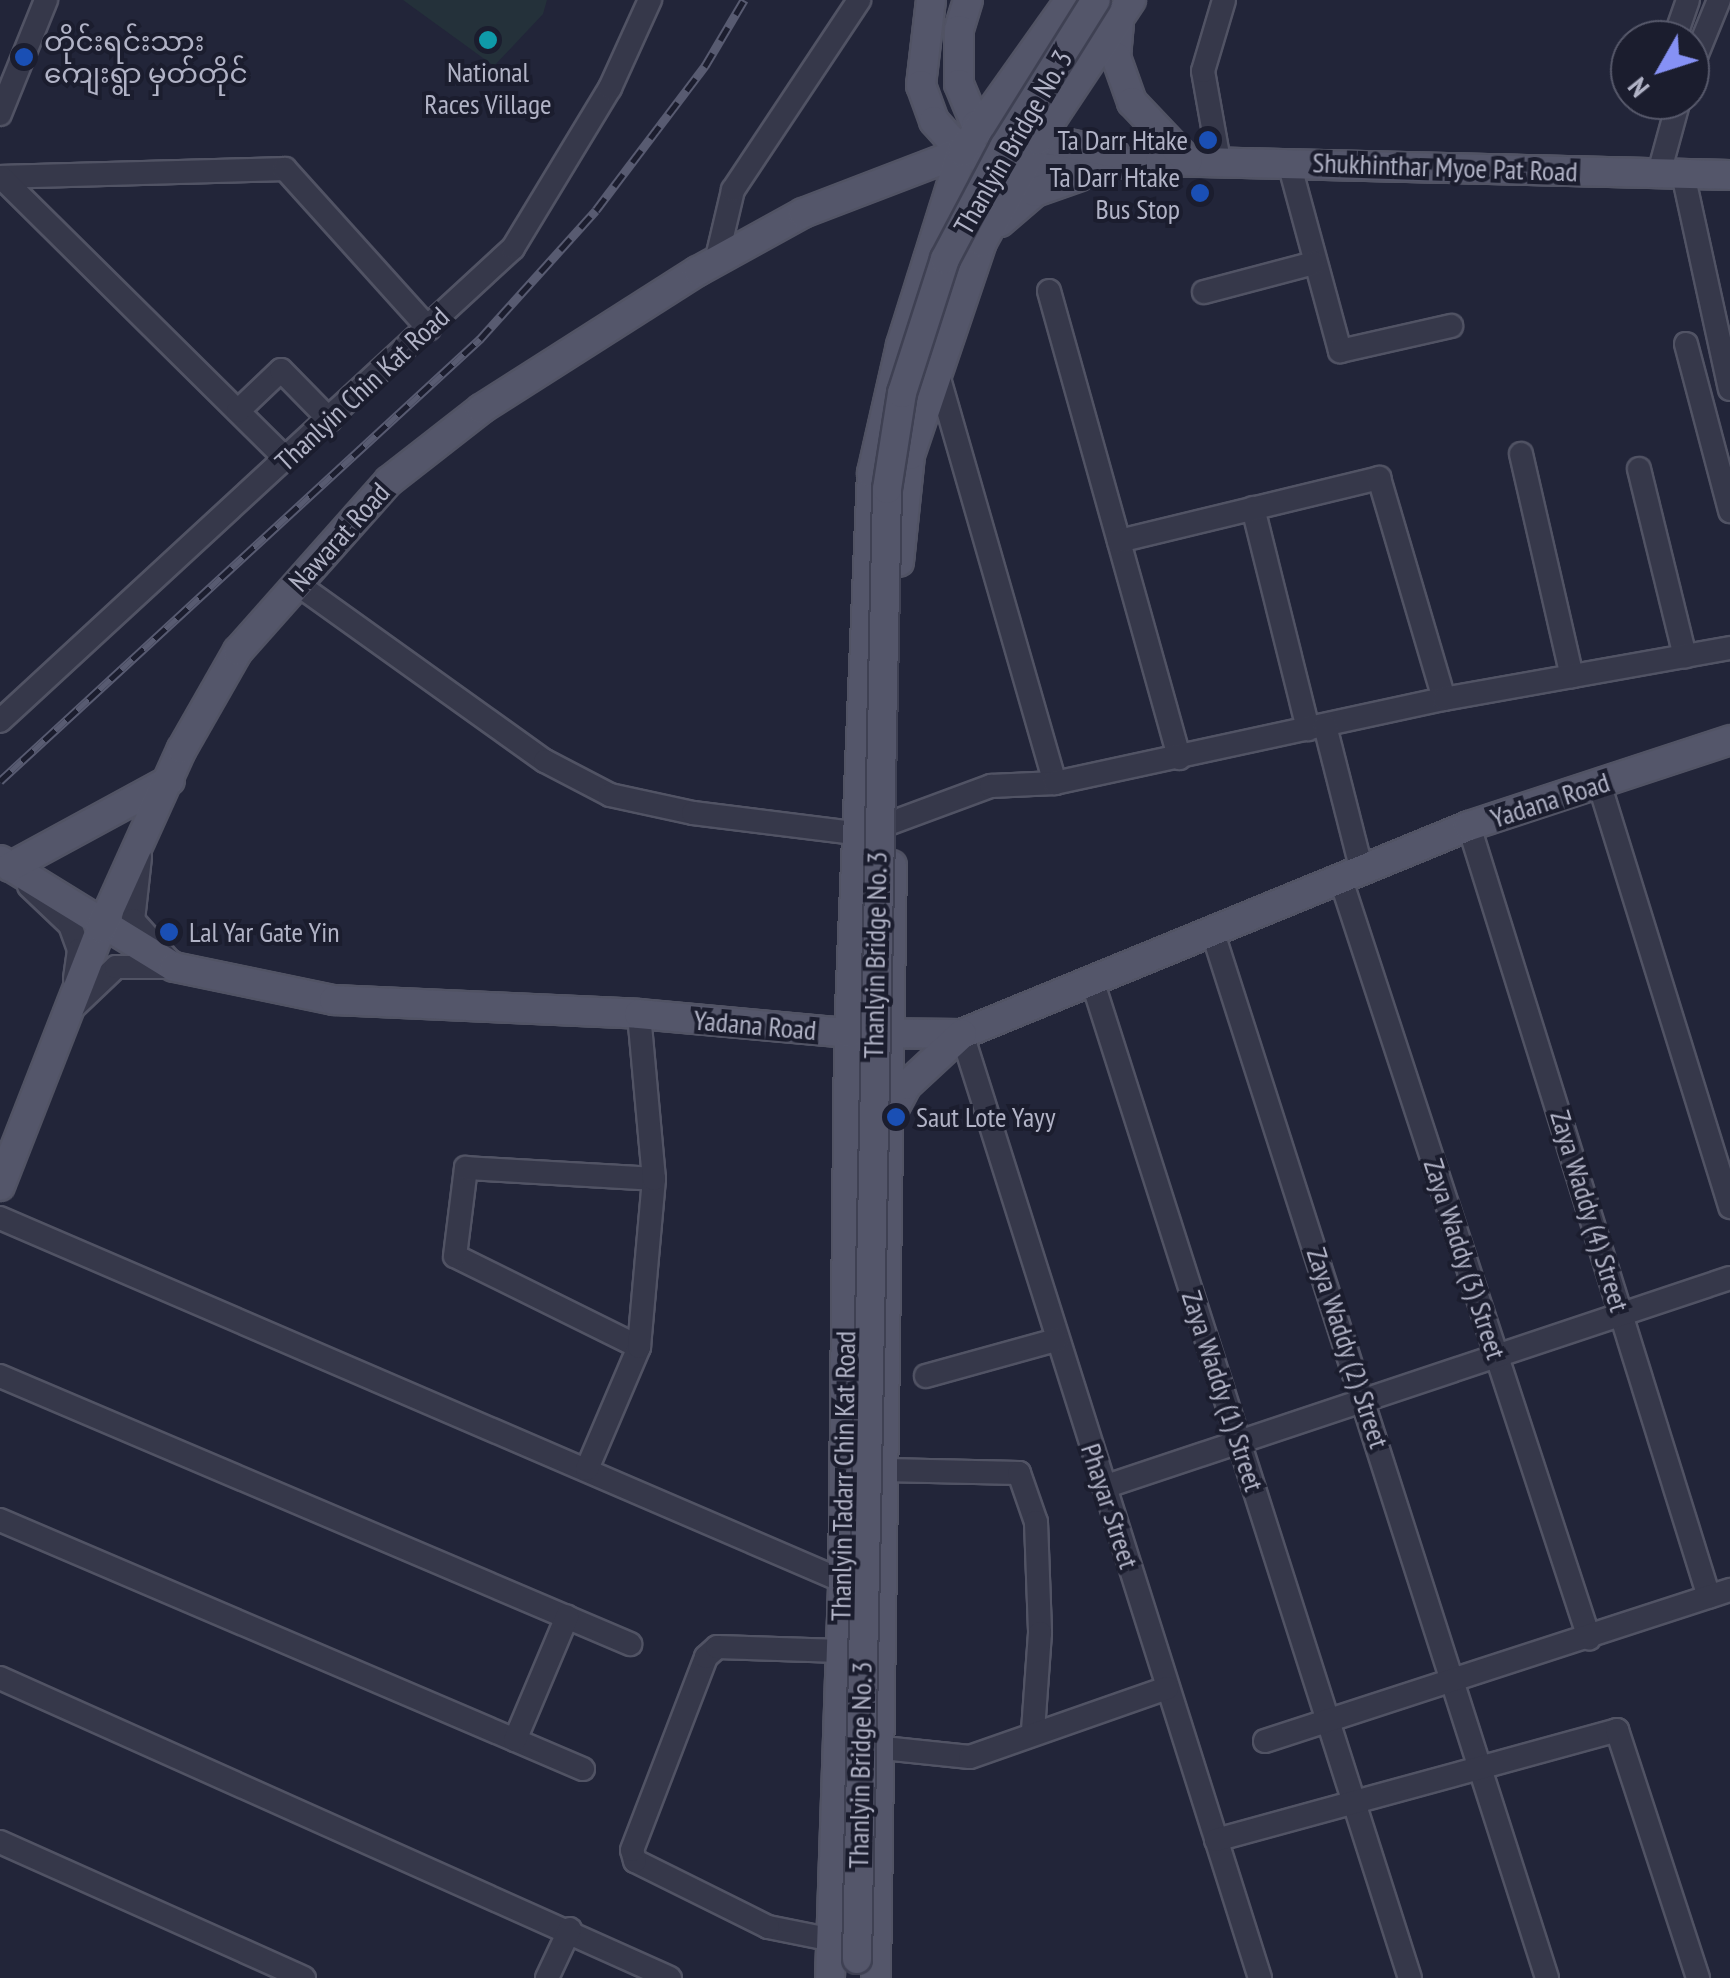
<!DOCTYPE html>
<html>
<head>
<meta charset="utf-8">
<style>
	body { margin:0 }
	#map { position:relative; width:1730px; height:1978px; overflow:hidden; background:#222539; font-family:"PT Sans Narrow","Noto Sans Myanmar",sans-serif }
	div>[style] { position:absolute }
	.green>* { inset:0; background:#24313a }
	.roads { filter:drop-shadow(2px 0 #515364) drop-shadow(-2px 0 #515364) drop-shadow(0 2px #515364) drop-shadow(0 -2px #515364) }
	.minor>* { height:22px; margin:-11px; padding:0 11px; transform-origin:11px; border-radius:11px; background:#36384a }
	.major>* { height:28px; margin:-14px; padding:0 14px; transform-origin:14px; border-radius:14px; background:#54566a }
	.rail>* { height:9px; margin-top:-4.5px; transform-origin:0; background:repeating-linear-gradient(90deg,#1b1d2e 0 15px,#585b71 0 30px); box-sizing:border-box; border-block:2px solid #585b71 }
	.bridges { filter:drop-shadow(2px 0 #3f4153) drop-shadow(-2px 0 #3f4153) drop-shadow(0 2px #3f4153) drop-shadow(0 -2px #3f4153) }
	.major-bridge>* { height:28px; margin:-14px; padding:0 14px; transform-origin:14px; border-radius:14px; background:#54566a }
	.dots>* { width:28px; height:28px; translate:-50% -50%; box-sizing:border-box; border:5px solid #1b1d2e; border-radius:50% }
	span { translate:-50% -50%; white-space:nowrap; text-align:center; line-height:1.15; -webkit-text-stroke:8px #1b1d2e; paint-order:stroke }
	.poi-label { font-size:28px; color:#b1b3c6 }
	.left { translate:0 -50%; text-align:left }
	.right { translate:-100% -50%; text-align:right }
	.street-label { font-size:28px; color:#b1b3c6 }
	.north { position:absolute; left:1610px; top:20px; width:100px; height:100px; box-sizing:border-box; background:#1b1d2e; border:2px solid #57596b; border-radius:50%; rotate:231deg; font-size:28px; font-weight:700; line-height:40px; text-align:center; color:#b1b3c6 }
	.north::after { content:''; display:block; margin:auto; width:35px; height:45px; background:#8691f5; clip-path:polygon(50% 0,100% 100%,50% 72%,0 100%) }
</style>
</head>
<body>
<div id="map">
	<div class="green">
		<div style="clip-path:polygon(403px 0,547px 0,543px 14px,494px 66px)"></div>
	</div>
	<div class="roads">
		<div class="minor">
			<div style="left:1674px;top:40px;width:42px;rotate:-70.7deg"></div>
			<div style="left:1690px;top:71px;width:77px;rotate:-67.8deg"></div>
			<div style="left:0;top:114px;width:123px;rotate:-68deg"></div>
			<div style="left:1219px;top:161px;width:91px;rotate:-100.1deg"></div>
			<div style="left:1203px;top:71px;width:74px;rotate:-73.5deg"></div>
			<div style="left:1289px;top:163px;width:195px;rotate:74.8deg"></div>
			<div style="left:1340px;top:351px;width:114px;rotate:-12.7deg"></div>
			<div style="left:1659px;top:173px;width:76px;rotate:-74.7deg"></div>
			<div style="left:1683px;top:174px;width:220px;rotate:77.7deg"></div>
			<div style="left:0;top:177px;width:285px;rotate:-1.6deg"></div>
			<div style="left:285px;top:169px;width:215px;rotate:48deg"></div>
			<div style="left:2px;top:178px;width:400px;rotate:44.7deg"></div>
			<div style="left:716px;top:262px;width:74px;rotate:-76.7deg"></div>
			<div style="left:733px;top:190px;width:228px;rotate:-56.4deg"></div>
			<div style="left:1049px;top:291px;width:485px;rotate:74.4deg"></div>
			<div style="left:1204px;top:292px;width:114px;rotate:-14.8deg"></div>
			<div style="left:1686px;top:344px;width:173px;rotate:75.2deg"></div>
			<div style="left:936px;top:368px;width:432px;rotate:74deg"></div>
			<div style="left:238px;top:411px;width:59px;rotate:-43.6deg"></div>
			<div style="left:281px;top:370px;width:70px;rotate:45.6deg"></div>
			<div style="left:1521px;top:454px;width:228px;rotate:77.1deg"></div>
			<div style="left:1639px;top:469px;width:193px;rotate:76.2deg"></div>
			<div style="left:1253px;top:508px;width:228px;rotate:76deg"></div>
			<div style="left:1119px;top:541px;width:268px;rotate:-13.6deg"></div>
			<div style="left:1379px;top:478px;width:230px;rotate:73.6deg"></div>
			<div style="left:296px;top:583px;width:306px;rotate:35.6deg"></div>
			<div style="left:545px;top:761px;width:73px;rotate:27.6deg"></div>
			<div style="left:610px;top:795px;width:85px;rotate:12.2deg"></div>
			<div style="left:693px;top:813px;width:169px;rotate:7.1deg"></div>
			<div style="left:861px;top:834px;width:139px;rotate:-20.3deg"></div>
			<div style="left:991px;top:786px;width:64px;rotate:-2.7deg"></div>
			<div style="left:1055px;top:783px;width:398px;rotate:-12.2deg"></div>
			<div style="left:1444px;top:699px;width:291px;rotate:-10.1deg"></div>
			<div style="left:0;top:721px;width:698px;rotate:-42.68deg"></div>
			<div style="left:513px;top:248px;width:187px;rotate:-58.8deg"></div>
			<div style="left:610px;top:88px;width:97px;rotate:-65.6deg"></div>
			<div style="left:1325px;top:726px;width:150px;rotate:75.7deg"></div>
			<div style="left:1599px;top:783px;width:444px;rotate:72.8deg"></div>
			<div style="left:1469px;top:826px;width:807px;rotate:72.71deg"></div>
			<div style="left:140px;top:857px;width:63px;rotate:96.3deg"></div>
			<div style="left:133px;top:920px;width:59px;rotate:48.4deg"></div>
			<div style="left:1341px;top:880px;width:798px;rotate:71.88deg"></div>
			<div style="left:29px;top:886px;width:57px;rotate:43.6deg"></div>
			<div style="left:70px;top:925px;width:27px;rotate:70deg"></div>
			<div style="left:79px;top:950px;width:29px;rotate:98deg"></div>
			<div style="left:1212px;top:930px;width:1100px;rotate:72.27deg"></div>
			<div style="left:1092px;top:980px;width:1047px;rotate:72.33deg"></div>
			<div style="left:74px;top:1007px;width:58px;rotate:-43.6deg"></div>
			<div style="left:116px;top:967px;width:58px"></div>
			<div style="left:962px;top:1034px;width:990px;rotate:72.48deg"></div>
			<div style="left:0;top:1218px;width:918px;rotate:23.3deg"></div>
			<div style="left:639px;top:1347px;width:205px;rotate:-153.7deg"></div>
			<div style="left:455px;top:1256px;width:89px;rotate:-82.9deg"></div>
			<div style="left:466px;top:1168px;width:188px;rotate:3.3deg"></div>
			<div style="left:0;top:1376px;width:685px;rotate:23.04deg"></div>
			<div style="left:926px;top:1376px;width:135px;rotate:-15.5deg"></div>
			<div style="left:587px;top:1469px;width:133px;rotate:-66.9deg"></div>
			<div style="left:639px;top:1347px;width:169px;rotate:-84.9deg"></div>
			<div style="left:654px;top:1179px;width:166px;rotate:-95.2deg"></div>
			<div style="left:885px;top:1470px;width:134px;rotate:1.3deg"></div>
			<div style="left:1019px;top:1473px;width:52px;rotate:70.9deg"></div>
			<div style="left:1036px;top:1522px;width:111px;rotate:87.9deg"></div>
			<div style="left:1040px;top:1633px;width:97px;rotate:94.1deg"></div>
			<div style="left:1104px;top:1487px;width:660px;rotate:-18.46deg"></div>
			<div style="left:0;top:1520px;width:634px;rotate:23.13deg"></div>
			<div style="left:0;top:1678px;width:734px;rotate:24.12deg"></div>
			<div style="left:515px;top:1740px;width:134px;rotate:-67.1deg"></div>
			<div style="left:1265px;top:1741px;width:489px;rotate:-18deg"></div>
			<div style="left:883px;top:1748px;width:87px;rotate:5.9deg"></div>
			<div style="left:970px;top:1757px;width:209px;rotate:-19.3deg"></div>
			<div style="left:1216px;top:1840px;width:416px;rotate:-15.3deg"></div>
			<div style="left:1617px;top:1730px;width:261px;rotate:71.9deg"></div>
			<div style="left:0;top:1842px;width:333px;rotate:24.1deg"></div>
			<div style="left:828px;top:1939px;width:61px;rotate:-168.7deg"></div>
			<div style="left:768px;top:1927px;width:148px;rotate:-153.6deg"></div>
			<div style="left:635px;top:1861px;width:11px;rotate:-105deg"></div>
			<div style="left:632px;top:1850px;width:207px;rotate:-69deg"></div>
			<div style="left:706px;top:1657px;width:15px;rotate:-42deg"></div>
			<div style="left:717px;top:1647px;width:124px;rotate:1.8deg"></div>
			<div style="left:547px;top:1978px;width:54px;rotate:-64.9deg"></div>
		</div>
		<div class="major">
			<div style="left:931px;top:0;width:86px;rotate:96.7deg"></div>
			<div style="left:921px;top:85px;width:38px;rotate:70deg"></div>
			<div style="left:934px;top:121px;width:42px;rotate:47.9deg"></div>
			<div style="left:962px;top:152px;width:63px;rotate:16.7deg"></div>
			<div style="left:1022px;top:170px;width:138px;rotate:-3.7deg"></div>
			<div style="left:1160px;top:161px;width:570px;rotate:1.41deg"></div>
			<div style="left:968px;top:0;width:31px;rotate:107deg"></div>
			<div style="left:959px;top:30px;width:54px;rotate:90deg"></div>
			<div style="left:959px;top:84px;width:44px;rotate:67.5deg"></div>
			<div style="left:1119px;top:23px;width:34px;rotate:95deg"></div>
			<div style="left:1116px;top:57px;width:48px;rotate:70.4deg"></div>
			<div style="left:1132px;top:102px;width:81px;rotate:46.5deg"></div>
			<div style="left:976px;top:125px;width:141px;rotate:11.5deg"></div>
			<div style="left:1000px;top:222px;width:46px;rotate:-40.6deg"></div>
			<div style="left:1035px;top:192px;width:46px;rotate:-19.2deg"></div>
			<div style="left:899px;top:562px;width:108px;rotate:-84.1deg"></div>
			<div style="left:910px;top:455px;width:225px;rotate:-71.3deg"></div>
			<div style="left:982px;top:242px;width:116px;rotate:-61.2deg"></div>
			<div style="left:1038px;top:140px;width:168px;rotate:-56.4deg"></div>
			<div style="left:0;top:860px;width:204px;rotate:31.6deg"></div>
			<div style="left:174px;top:967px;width:163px;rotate:11.7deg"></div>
			<div style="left:334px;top:1000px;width:305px;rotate:2.6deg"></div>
			<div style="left:639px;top:1014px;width:211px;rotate:5.2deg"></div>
			<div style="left:849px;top:1033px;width:113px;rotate:0.5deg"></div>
			<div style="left:962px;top:1034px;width:548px;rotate:-22.31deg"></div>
			<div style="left:1469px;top:826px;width:275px;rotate:-18.2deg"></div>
			<div style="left:10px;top:867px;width:182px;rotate:-28.5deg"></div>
			<div style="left:893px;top:1111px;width:30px;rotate:-62deg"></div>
			<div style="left:907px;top:1085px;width:75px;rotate:-42.8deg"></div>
			<div style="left:0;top:1186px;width:277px;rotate:-68.6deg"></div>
			<div style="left:101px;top:928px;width:196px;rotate:-65.7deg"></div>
			<div style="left:182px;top:749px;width:113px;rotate:-60.3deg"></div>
			<div style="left:238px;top:651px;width:227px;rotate:-48.4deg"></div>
			<div style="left:389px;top:481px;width:117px;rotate:-38deg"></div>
			<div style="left:481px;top:409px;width:257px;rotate:-32.5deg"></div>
			<div style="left:698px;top:271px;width:120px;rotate:-28.9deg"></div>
			<div style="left:803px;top:213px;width:170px;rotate:-21deg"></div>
			<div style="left:830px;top:1978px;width:397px;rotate:-88.1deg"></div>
			<div style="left:843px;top:1581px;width:548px;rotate:-89.37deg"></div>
			<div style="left:849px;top:1033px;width:560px;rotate:-87.65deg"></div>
			<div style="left:872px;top:473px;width:131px;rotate:-77.2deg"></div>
			<div style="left:901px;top:345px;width:202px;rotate:-72.5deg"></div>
			<div style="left:962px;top:152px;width:186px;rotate:-54.6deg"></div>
			<div style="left:876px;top:1978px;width:1113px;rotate:-89.18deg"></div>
		</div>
	</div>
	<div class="rail">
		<div style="left:0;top:781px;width:653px;rotate:-42.64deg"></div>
		<div style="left:480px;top:339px;width:173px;rotate:-48deg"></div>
		<div style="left:596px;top:210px;width:181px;rotate:-52.9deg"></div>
		<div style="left:705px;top:66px;width:77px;rotate:-59.4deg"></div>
	</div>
	<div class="bridges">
		<div class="major-bridge">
			<div style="left:857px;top:1959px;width:1470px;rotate:-88.83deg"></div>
			<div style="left:887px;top:489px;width:97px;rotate:-81.1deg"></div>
			<div style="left:902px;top:393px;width:141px;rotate:-72.2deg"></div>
			<div style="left:945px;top:259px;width:127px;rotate:-62.2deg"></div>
			<div style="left:1004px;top:147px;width:173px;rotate:-58deg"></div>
		</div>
	</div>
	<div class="dots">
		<div style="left:488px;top:40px;background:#0f9aa8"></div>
		<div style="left:24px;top:57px;background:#1a4fb4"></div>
		<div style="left:1208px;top:140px;background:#1a4fb4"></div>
		<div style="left:1200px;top:193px;background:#1a4fb4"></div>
		<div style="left:169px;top:932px;background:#1a4fb4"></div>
		<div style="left:896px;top:1117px;background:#1a4fb4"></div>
	</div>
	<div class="poi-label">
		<span class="left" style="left:44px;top:57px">တိုင်းရင်းသား<br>ကျေးရွာ မှတ်တိုင်</span>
		<span style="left:488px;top:88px">National<br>Races Village</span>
		<span class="right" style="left:1188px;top:140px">Ta Darr Htake</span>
		<span class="right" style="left:1180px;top:193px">Ta Darr Htake<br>Bus Stop</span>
		<span class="left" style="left:189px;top:932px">Lal Yar Gate Yin</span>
		<span class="left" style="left:916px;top:1117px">Saut Lote Yayy</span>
	</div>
	<div class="street-label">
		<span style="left:1013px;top:142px;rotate:-60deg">Thanlyin Bridge No. 3</span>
		<span style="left:1445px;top:167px;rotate:2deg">Shukhinthar Myoe Pat Road</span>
		<span style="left:362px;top:389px;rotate:-43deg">Thanlyin Chin Kat Road</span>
		<span style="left:339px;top:537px;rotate:-48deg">Nawarat Road</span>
		<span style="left:1550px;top:800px;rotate:-18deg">Yadana Road</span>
		<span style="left:875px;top:955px;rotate:-89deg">Thanlyin Bridge No. 3</span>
		<span style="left:755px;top:1025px;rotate:5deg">Yadana Road</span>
		<span style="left:1590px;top:1211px;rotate:73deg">Zaya Waddy (4) Street</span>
		<span style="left:1465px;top:1259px;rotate:72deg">Zaya Waddy (3) Street</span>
		<span style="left:1348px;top:1348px;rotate:72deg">Zaya Waddy (2) Street</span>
		<span style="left:1223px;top:1391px;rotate:72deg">Zaya Waddy (1) Street</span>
		<span style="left:843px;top:1476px;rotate:-89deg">Thanlyin Tadarr Chin Kat Road</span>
		<span style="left:1110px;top:1506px;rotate:72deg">Phayar Street</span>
		<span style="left:860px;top:1765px;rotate:-89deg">Thanlyin Bridge No. 3</span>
	</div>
	<div class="north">N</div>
</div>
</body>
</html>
